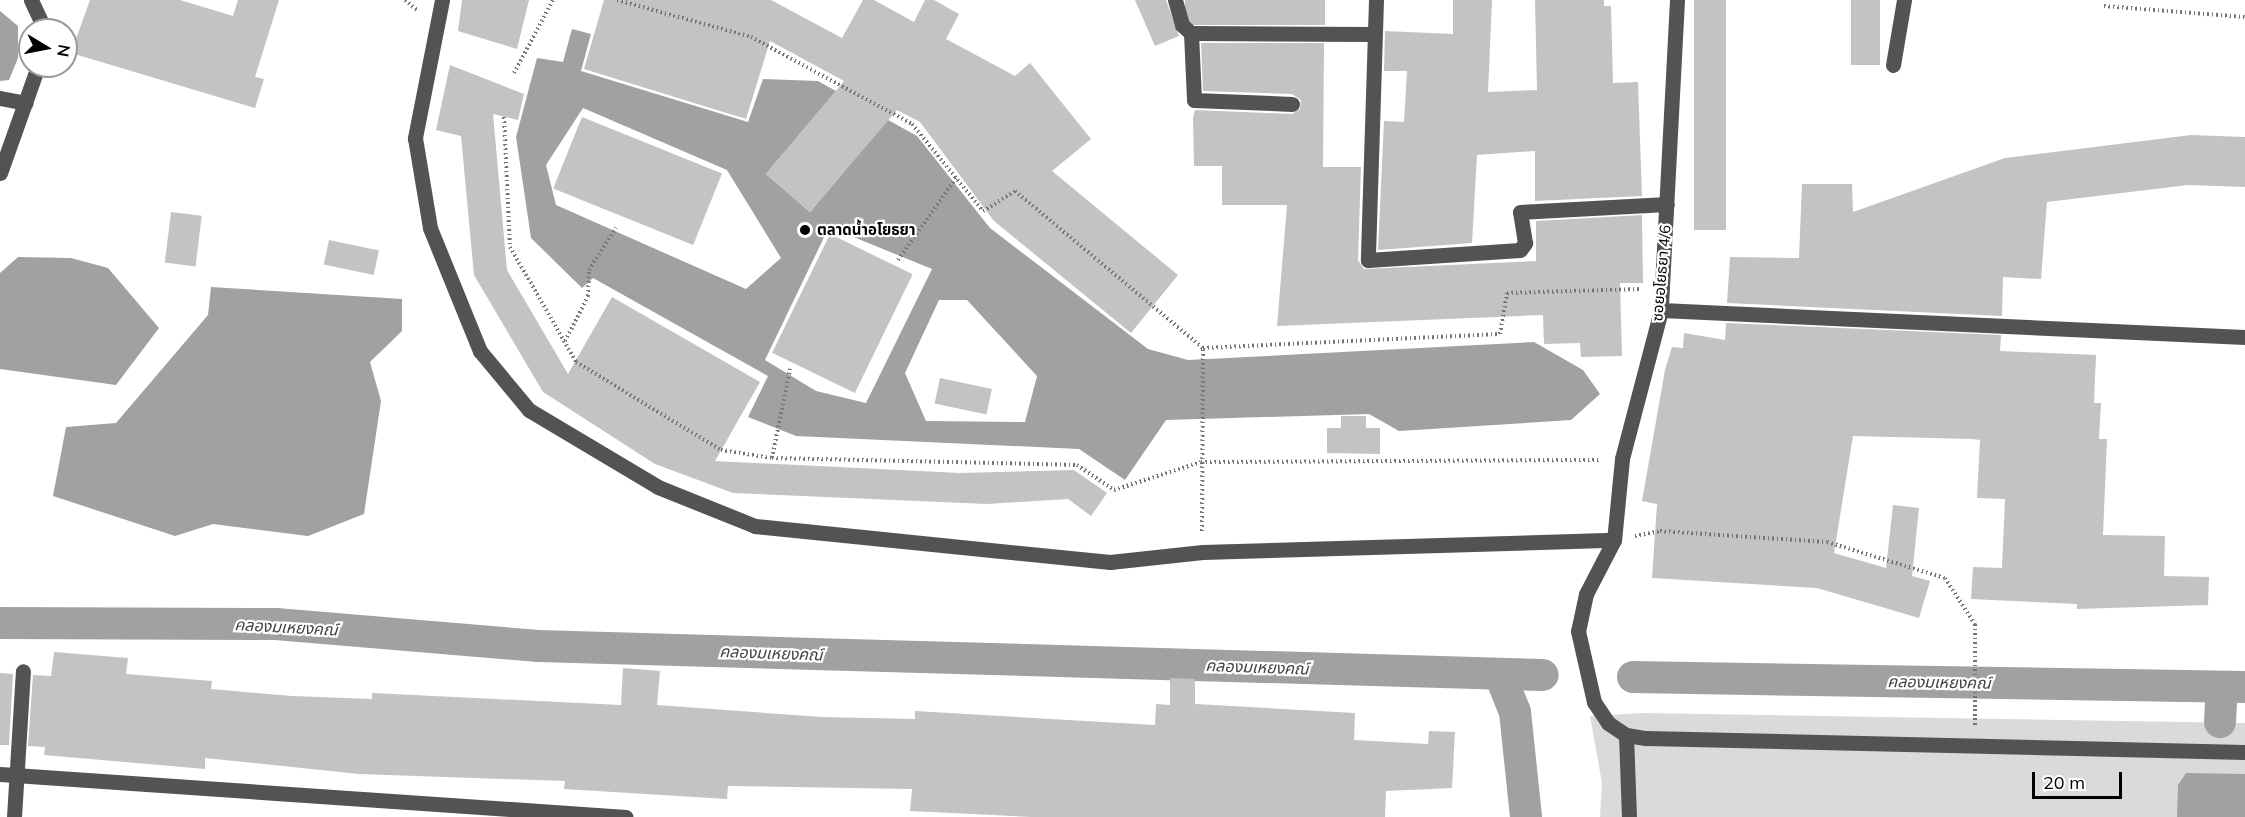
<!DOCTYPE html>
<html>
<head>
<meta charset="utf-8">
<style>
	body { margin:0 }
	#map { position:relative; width:2245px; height:817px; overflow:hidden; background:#fff; font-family:Mulish,"Noto Sans Thai",sans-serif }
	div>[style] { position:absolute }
	.green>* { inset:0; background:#dadada }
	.water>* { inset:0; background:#a1a1a1 }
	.canal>* { height:32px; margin:-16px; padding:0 16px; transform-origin:16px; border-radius:16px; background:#a1a1a1 }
	.building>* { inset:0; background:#c3c3c3; transform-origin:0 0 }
	.path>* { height:4px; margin-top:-2px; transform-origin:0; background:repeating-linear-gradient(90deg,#757575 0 1.5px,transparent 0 4.5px) }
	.minor>* { height:15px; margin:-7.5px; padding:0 7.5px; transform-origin:7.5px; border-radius:7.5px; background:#535353 }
	.dots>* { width:16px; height:16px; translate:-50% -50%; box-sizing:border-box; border:3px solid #fff; border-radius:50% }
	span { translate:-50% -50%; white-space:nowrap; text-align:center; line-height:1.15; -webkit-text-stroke:4.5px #fff; paint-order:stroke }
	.poi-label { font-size:15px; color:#000; font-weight:700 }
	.left { translate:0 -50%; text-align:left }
	.street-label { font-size:15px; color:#000 }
	.water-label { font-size:16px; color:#424242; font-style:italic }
	.north { position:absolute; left:18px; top:18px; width:60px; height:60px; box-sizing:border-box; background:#fff; border:2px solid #999; border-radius:50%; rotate:100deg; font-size:16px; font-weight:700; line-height:24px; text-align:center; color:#000 }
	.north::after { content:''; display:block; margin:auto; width:21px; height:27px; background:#000; clip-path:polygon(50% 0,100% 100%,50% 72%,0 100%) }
	.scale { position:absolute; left:2032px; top:772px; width:90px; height:27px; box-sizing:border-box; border:3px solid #000; border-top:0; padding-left:8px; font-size:18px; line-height:21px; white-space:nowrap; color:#000; -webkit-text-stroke:4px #fff; paint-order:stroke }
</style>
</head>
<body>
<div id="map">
	<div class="green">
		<div style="clip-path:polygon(1642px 713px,2245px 723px,2245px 817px,1600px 817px,1602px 783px,1590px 716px)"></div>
	</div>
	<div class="water">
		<div style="clip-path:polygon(0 11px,18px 26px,18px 58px,9px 80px,0 81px)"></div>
		<div style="clip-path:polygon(evenodd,572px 29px,591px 34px,581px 71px,748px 122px,763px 79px,818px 81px,917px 136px,990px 228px,1148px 349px,1188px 360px,1534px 342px,1583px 370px,1600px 394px,1571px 420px,1399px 431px,1369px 414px,1166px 420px,1125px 480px,1079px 449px,796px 436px,748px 417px,768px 376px,593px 278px,582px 288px,531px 238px,516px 137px,537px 58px,563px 62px,572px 29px,830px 98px,874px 136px,810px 212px,766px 174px,830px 98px,572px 29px,583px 108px,727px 170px,781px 258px,746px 289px,556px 205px,546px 165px,583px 108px,572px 29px,829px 227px,932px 269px,866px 403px,816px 391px,765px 360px,829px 227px,572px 29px,939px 300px,967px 300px,1037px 376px,1025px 422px,926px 421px,905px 373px,939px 300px)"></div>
		<div style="clip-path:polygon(18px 257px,71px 258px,108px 268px,159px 328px,116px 385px,0 369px,0 273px)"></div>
		<div style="clip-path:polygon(211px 287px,402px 299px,402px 331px,370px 362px,381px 401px,364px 514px,308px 536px,213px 524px,175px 536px,53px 496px,66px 427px,116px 423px,208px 315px)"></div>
		<div style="clip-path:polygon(2186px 773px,2245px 774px,2245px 817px,2177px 817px,2178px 785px)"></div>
	</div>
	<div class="canal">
		<div style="left:0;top:623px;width:276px;rotate:0.2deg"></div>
		<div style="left:276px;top:624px;width:263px;rotate:4.8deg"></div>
		<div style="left:538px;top:646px;width:1005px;rotate:1.65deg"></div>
		<div style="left:1500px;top:675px;width:40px;rotate:68deg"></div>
		<div style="left:1515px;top:712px;width:106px;rotate:84deg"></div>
		<div style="left:1633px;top:677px;width:612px;rotate:0.94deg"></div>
		<div style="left:2220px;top:722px;width:35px;rotate:-87deg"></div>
	</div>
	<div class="building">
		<div style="clip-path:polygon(90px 0,180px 0,233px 16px,238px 0,279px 0,255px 77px,264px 79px,255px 108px,71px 53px)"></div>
		<div style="clip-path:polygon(462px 0,529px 0,517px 49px,458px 31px)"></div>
		<div style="clip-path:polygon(604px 0,771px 0,842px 38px,863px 0,874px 0,914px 22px,925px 0,934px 0,959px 14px,946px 39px,1015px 76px,1030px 63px,1091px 139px,1052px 171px,1178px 275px,1131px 333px,994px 221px,920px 122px,897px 110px,810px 212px,766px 174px,844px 81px,770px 41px,746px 119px,584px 69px)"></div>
		<div style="clip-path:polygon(1135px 0,1166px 0,1179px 36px,1155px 46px)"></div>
		<div style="left:1185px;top:0;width:140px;height:25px"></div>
		<div style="clip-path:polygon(1453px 0,1492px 0,1488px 92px,1537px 90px,1535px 0,1604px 0,1604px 6px,1611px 6px,1613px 83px,1638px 82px,1642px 196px,1535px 201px,1535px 151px,1477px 155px,1472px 243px,1378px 250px,1384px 121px,1404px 122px,1407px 71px,1384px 71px,1385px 31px,1453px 34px)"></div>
		<div style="left:1694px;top:0;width:32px;height:230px"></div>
		<div style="left:1851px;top:0;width:29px;height:65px"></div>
		<div style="clip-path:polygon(1201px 43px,1324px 43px,1323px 167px,1361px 167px,1358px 260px,1364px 269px,1536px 261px,1536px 221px,1642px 215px,1643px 283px,1620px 283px,1622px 356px,1581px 357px,1580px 343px,1544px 344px,1543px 315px,1277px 326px,1287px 205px,1222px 205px,1222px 166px,1194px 166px,1193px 118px,1195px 110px,1292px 114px,1300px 109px,1301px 100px,1292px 94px,1203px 91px)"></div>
		<div style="clip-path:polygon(450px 65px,524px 94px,518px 120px,493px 114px,507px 270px,568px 374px,612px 297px,760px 382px,715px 461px,960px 473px,1074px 470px,1107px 493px,1091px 516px,1068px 499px,987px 504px,733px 493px,655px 464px,543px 392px,474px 275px,461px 136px,436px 130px)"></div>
		<div style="left:582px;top:117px;width:151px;height:77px;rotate:22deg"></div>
		<div style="clip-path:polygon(2191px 135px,2245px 137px,2245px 187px,2188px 185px,2047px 202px,2041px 279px,2003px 277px,2002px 316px,1727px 303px,1730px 257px,1799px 258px,1802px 184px,1852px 184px,1853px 212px,2005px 158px)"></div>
		<div style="left:171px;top:212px;width:31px;height:51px;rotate:7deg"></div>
		<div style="left:830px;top:234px;width:92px;height:132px;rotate:26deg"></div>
		<div style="left:329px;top:240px;width:51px;height:25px;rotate:12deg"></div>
		<div style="clip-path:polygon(1726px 323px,2001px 335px,2000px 351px,2096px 355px,2094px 403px,2101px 403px,2099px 439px,2107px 439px,2103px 535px,2165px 536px,2164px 576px,2209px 577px,2208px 605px,2077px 609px,2077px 604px,1971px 599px,1973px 567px,2002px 568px,2005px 499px,1977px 498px,1980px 440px,1972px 439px,1853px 436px,1834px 553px,1886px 568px,1893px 505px,1919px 508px,1912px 576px,1930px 581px,1919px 618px,1817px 588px,1652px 578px,1657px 504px,1642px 501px,1665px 370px,1672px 347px,1683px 348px,1684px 333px,1725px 340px)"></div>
		<div style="left:940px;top:378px;width:53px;height:26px;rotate:12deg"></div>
		<div style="clip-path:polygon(1341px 416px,1366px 416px,1366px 428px,1380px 428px,1380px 454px,1327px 453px,1327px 428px,1341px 428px)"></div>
		<div style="clip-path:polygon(54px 652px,128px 658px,126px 674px,212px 681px,211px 689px,292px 696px,372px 699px,372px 693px,621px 705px,623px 668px,660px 671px,657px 705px,822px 717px,915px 719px,915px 711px,1155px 725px,1156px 704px,1170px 705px,1170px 678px,1195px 679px,1195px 704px,1355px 713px,1354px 740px,1428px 744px,1429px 731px,1455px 732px,1452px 788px,1386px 791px,1385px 817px,1031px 817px,910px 811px,912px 789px,728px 786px,727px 799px,564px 789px,565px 781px,359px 774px,205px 758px,205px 769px,44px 755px,45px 747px,28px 746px,33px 675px,51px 676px)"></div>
		<div style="clip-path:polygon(0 673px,13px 674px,9px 745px,0 745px)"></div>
	</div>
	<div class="path">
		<div style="left:405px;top:0;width:17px;rotate:40deg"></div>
		<div style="left:617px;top:0;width:139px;rotate:15.4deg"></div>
		<div style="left:751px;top:37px;width:183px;rotate:28.4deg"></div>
		<div style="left:912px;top:124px;width:112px;rotate:50.8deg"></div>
		<div style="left:983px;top:211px;width:38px;rotate:-32deg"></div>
		<div style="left:1015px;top:191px;width:245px;rotate:39.9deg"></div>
		<div style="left:1203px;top:348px;width:297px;rotate:-2.7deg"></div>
		<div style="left:1500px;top:334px;width:42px;rotate:-80.3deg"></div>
		<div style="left:1507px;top:293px;width:133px;rotate:-1.7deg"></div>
		<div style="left:2104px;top:6px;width:141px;rotate:4.5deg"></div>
		<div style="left:514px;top:73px;width:83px;rotate:-61.9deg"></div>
		<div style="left:504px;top:117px;width:130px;rotate:87.4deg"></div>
		<div style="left:510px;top:247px;width:133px;rotate:60.1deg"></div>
		<div style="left:576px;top:362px;width:170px;rotate:31.3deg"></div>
		<div style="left:721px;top:450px;width:52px;rotate:8.9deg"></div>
		<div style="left:772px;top:458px;width:305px;rotate:1.3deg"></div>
		<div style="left:1077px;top:465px;width:45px;rotate:34deg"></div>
		<div style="left:1114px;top:490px;width:91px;rotate:-17.8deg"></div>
		<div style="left:1201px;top:462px;width:399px;rotate:-0.3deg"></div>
		<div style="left:898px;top:260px;width:100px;rotate:-54.7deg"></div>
		<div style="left:565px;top:341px;width:51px;rotate:-62.9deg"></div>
		<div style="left:588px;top:296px;width:26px;rotate:-88deg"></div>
		<div style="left:589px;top:270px;width:50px;rotate:-57.3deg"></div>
		<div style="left:772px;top:458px;width:91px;rotate:-78.6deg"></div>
		<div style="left:1202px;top:531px;width:183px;rotate:-89.7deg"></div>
		<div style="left:1635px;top:536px;width:25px;rotate:-11deg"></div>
		<div style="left:1660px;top:531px;width:167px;rotate:3.8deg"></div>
		<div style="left:1827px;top:542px;width:123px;rotate:17deg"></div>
		<div style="left:1945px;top:578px;width:55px;rotate:56.9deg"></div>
		<div style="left:1975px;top:624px;width:101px;rotate:90deg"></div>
	</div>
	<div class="minor">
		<div style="left:31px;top:0;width:33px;rotate:65deg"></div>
		<div style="left:442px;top:0;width:141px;rotate:101.1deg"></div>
		<div style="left:415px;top:138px;width:91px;rotate:80.5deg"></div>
		<div style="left:430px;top:228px;width:133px;rotate:67.9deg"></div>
		<div style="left:480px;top:351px;width:77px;rotate:50.3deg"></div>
		<div style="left:529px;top:410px;width:150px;rotate:30.8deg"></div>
		<div style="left:658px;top:487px;width:105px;rotate:21.9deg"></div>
		<div style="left:755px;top:526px;width:357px;rotate:5.8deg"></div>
		<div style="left:1110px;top:562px;width:93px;rotate:-6.2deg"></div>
		<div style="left:1202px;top:552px;width:412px;rotate:-1.7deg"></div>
		<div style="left:1175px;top:0;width:26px;rotate:74deg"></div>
		<div style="left:1182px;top:25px;width:12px;rotate:42deg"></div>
		<div style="left:1191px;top:33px;width:180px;rotate:0.3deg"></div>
		<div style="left:1376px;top:0;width:260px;rotate:91.8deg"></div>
		<div style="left:1368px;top:260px;width:152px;rotate:-3.8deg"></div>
		<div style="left:1520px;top:250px;width:9px;rotate:-54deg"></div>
		<div style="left:1525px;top:243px;width:31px;rotate:-99deg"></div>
		<div style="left:1520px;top:212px;width:147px;rotate:-3.1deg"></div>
		<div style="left:1677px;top:0;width:310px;rotate:93deg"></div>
		<div style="left:1661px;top:310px;width:154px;rotate:104.7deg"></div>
		<div style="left:1622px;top:459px;width:81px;rotate:95.6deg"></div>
		<div style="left:1614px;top:540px;width:61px;rotate:117.4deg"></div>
		<div style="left:1586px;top:594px;width:38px;rotate:102deg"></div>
		<div style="left:1578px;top:631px;width:73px;rotate:77.3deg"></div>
		<div style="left:1594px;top:702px;width:25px;rotate:56deg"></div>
		<div style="left:1608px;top:723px;width:22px;rotate:34deg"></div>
		<div style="left:1626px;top:735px;width:20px;rotate:9deg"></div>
		<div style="left:1646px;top:738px;width:599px;rotate:1.34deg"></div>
		<div style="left:1191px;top:33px;width:67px;rotate:87.4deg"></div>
		<div style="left:1194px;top:100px;width:98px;rotate:2.3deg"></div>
		<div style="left:1893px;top:65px;width:66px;rotate:-80.4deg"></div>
		<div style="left:0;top:98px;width:26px;rotate:11deg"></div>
		<div style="left:0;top:173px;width:114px;rotate:-70.4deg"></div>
		<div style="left:1661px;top:310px;width:585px;rotate:2.65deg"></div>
		<div style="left:1626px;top:735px;width:82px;rotate:87.9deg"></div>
		<div style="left:0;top:774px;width:627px;rotate:3.93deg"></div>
		<div style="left:14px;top:817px;width:146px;rotate:-86.5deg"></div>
	</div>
	<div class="dots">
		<div style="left:805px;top:230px;background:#000"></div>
	</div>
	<div class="poi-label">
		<span class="left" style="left:817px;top:230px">ตลาดน้ำอโยธยา</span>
	</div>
	<div class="street-label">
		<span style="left:1661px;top:273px;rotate:-85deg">ซอยอโยธยา 4/6</span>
	</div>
	<div class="water-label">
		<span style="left:286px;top:627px;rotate:3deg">คลองมเหยงคณ์</span>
		<span style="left:771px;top:653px;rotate:2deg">คลองมเหยงคณ์</span>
		<span style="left:1257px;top:667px;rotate:2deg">คลองมเหยงคณ์</span>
		<span style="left:1939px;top:682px;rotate:1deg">คลองมเหยงคณ์</span>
	</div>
	<div class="north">N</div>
	<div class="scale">20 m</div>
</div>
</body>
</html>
